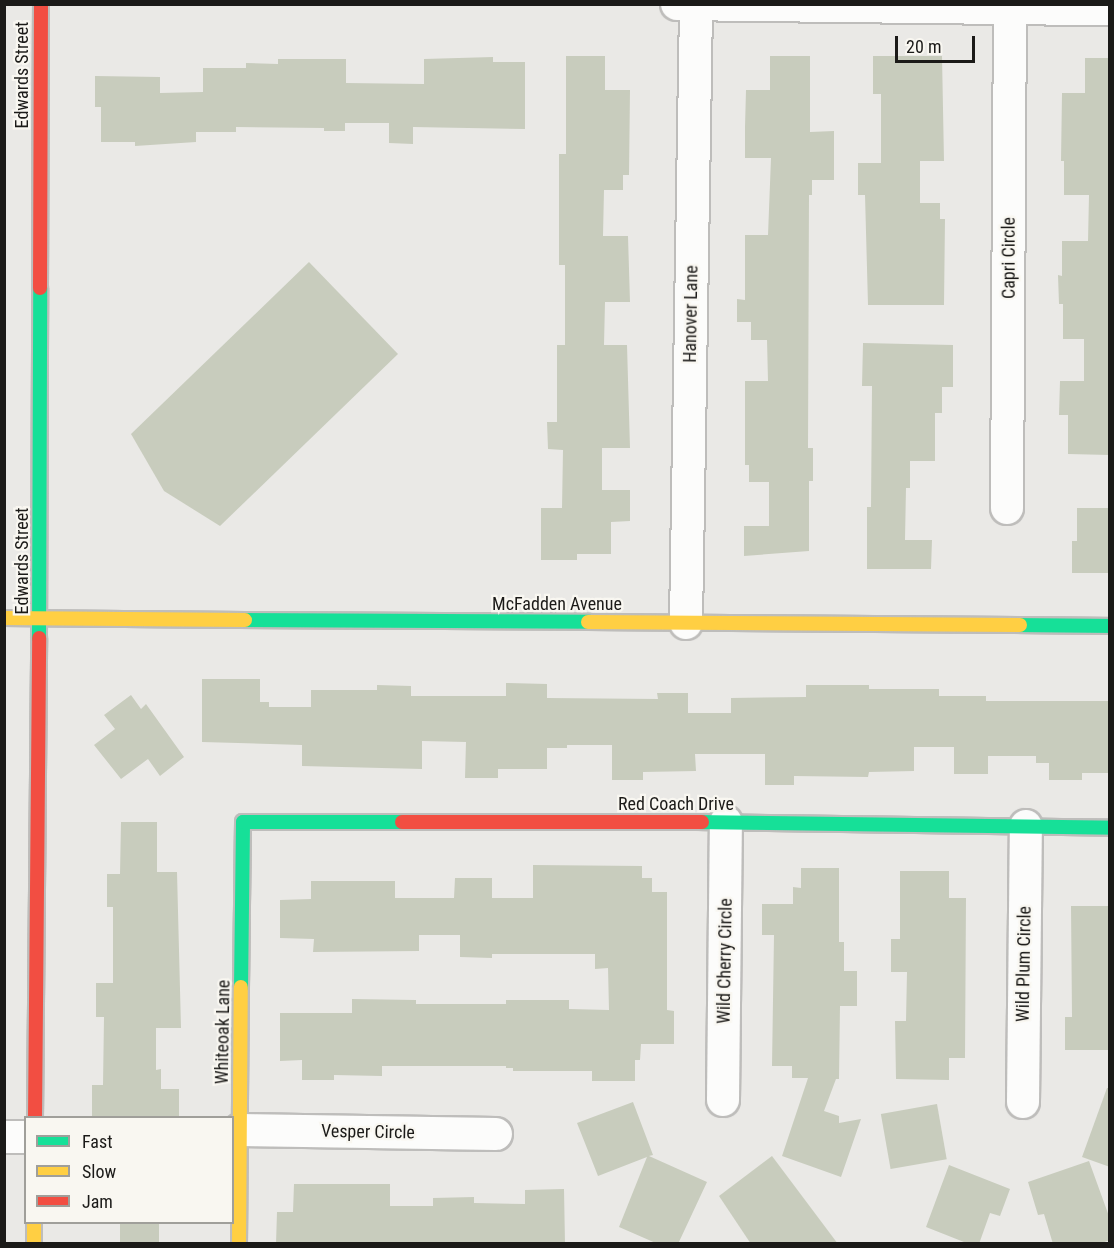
<!DOCTYPE html>
<html>
<head>
<meta charset="utf-8">
<style>
	body { margin:0 }
	#map { position:relative; width:1114px; height:1248px; overflow:hidden; background:#eae9e6; font-family:"Roboto Condensed",sans-serif }
	div>[style] { position:absolute }
	.building>* { inset:0; background:#c8ccbd; transform-origin:0 0 }
	.roads { filter:drop-shadow(2px 0 #bebdbb) drop-shadow(-2px 0 #bebdbb) drop-shadow(0 2px #bebdbb) drop-shadow(0 -2px #bebdbb) }
	.street>* { height:32px; margin:-16px; padding:0 16px; transform-origin:16px; border-radius:16px; background:#fcfcfb }
	.fast>* { height:14px; margin:-7px; padding:0 7px; transform-origin:7px; border-radius:7px; background:#16e098 }
	.slow>* { height:14px; margin:-7px; padding:0 7px; transform-origin:7px; border-radius:7px; background:#ffcf43 }
	.jam>* { height:14px; margin:-7px; padding:0 7px; transform-origin:7px; border-radius:7px; background:#f24e42 }
	span { translate:-50% -50%; white-space:nowrap; text-align:center; line-height:1.15; -webkit-text-stroke:4.5px #f9f7f1; paint-order:stroke }
	.street-label { font-size:18px; color:#1b1a18 }
	.frame { position:absolute; inset:0; border:6px solid #1b1a18; pointer-events:none }
	.legend { position:absolute; left:24px; top:1116px; width:210px; height:108px; box-sizing:border-box; background:#f9f7f1; border:2px solid #a09f9a; margin:0; padding:8px 10px; list-style:none; font-size:18px; color:#1b1a18 }
	.legend li { display:flex; align-items:center; gap:12px; height:30px }
	.legend b { width:30px; border:2px solid #a09f9a }
	.scale { position:absolute; left:895px; top:36px; width:80px; height:27px; box-sizing:border-box; border:3px solid #1b1a18; border-top:0; padding-left:8px; font-size:18px; line-height:21px; white-space:nowrap; color:#1b1a18; -webkit-text-stroke:4px #f9f7f1; paint-order:stroke }
</style>
</head>
<body>
<div id="map">
	<div class="building">
		<div style="clip-path:polygon(566px 56px,605px 56px,605px 90px,630px 90px,629px 175px,623px 175px,623px 190px,604px 190px,603px 236px,628px 236px,630px 302px,605px 302px,604px 345px,627px 345px,630px 448px,602px 448px,602px 490px,630px 490px,630px 521px,611px 522px,611px 554px,577px 554px,577px 560px,541px 560px,541px 508px,562px 508px,563px 450px,548px 449px,547px 422px,557px 422px,557px 345px,565px 345px,565px 265px,559px 265px,559px 154px,566px 154px)"></div>
		<div style="clip-path:polygon(770px 56px,810px 56px,810px 132px,834px 131px,834px 180px,812px 180px,812px 195px,809px 195px,808px 448px,813px 448px,813px 481px,809px 481px,809px 551px,744px 556px,744px 526px,769px 526px,769px 482px,749px 482px,749px 465px,745px 465px,745px 381px,768px 381px,767px 340px,751px 340px,751px 322px,737px 322px,737px 299px,745px 300px,745px 235px,768px 235px,771px 158px,745px 158px,745px 127px,746px 90px,770px 90px)"></div>
		<div style="clip-path:polygon(873px 56px,942px 56px,944px 161px,920px 161px,920px 203px,940px 203px,940px 219px,945px 219px,944px 305px,868px 305px,865px 195px,858px 195px,858px 163px,881px 163px,881px 94px,873px 94px)"></div>
		<div style="clip-path:polygon(493px 57px,493px 62px,525px 62px,525px 129px,413px 127px,413px 144px,389px 143px,389px 123px,345px 123px,345px 131px,324px 131px,324px 128px,236px 127px,236px 132px,196px 132px,196px 142px,135px 146px,135px 142px,101px 142px,101px 107px,95px 107px,95px 76px,160px 77px,160px 93px,203px 92px,203px 68px,246px 68px,246px 63px,278px 64px,278px 59px,346px 59px,346px 83px,424px 84px,424px 59px)"></div>
		<div style="clip-path:polygon(1085px 58px,1110px 58px,1110px 455px,1068px 454px,1068px 415px,1059px 415px,1060px 381px,1084px 381px,1084px 339px,1063px 339px,1063px 304px,1059px 304px,1058px 275px,1062px 276px,1062px 241px,1088px 241px,1089px 195px,1064px 195px,1064px 161px,1061px 161px,1062px 93px,1085px 93px)"></div>
		<div style="clip-path:polygon(309px 262px,398px 354px,220px 526px,164px 491px,131px 434px)"></div>
		<div style="clip-path:polygon(863px 343px,953px 345px,953px 387px,942px 387px,942px 413px,935px 413px,935px 461px,910px 461px,910px 488px,906px 488px,905px 540px,932px 540px,931px 569px,867px 569px,867px 507px,871px 507px,872px 386px,862px 386px)"></div>
		<div style="clip-path:polygon(1077px 508px,1110px 508px,1110px 573px,1072px 573px,1072px 541px,1077px 541px)"></div>
		<div style="clip-path:polygon(202px 679px,260px 679px,260px 702px,269px 702px,269px 707px,311px 707px,311px 690px,377px 690px,377px 685px,411px 686px,411px 696px,506px 696px,506px 683px,547px 684px,547px 698px,658px 699px,657px 693px,688px 693px,688px 713px,731px 713px,731px 698px,806px 697px,806px 685px,869px 685px,869px 689px,939px 689px,939px 696px,986px 696px,986px 701px,1110px 701px,1110px 773px,1082px 773px,1082px 780px,1049px 780px,1049px 763px,1036px 763px,1036px 756px,988px 756px,988px 774px,954px 774px,954px 747px,914px 747px,914px 771px,869px 772px,868px 777px,794px 776px,794px 785px,765px 785px,765px 754px,695px 754px,696px 771px,643px 772px,643px 780px,612px 780px,612px 745px,567px 745px,567px 748px,547px 748px,547px 769px,498px 769px,498px 778px,465px 778px,466px 742px,422px 741px,422px 769px,302px 766px,302px 745px,202px 742px)"></div>
		<div style="clip-path:polygon(131px 695px,141px 709px,146px 704px,184px 757px,160px 776px,148px 759px,121px 779px,94px 745px,115px 729px,104px 715px)"></div>
		<div style="clip-path:polygon(121px 822px,157px 822px,157px 872px,177px 872px,181px 1028px,156px 1028px,156px 1070px,161px 1069px,161px 1089px,179px 1089px,179px 1118px,92px 1118px,92px 1085px,103px 1085px,104px 1017px,96px 1017px,96px 983px,113px 983px,113px 907px,107px 907px,107px 874px,120px 874px)"></div>
		<div style="clip-path:polygon(533px 865px,642px 866px,642px 878px,652px 878px,652px 892px,667px 892px,667px 1010px,674px 1011px,674px 1044px,641px 1044px,640px 1060px,635px 1060px,635px 1081px,592px 1081px,592px 1071px,513px 1071px,513px 1068px,506px 1068px,506px 1066px,382px 1066px,382px 1076px,334px 1075px,334px 1080px,302px 1080px,302px 1060px,280px 1061px,280px 1013px,352px 1013px,352px 999px,416px 1000px,416px 1004px,506px 1004px,506px 1000px,569px 1000px,569px 1009px,609px 1010px,608px 968px,595px 969px,595px 954px,492px 954px,492px 958px,460px 957px,460px 935px,419px 935px,419px 951px,313px 952px,314px 939px,280px 938px,280px 900px,311px 899px,311px 881px,395px 881px,395px 898px,454px 898px,455px 878px,492px 878px,492px 898px,533px 898px)"></div>
		<div style="clip-path:polygon(801px 868px,839px 868px,839px 942px,844px 942px,844px 971px,857px 971px,857px 1006px,840px 1006px,839px 1079px,836px 1079px,824px 1111px,839px 1116px,839px 1123px,861px 1119px,841px 1177px,782px 1156px,808px 1078px,792px 1078px,792px 1066px,772px 1066px,774px 935px,762px 935px,762px 904px,793px 904px,793px 887px,801px 888px)"></div>
		<div style="clip-path:polygon(900px 871px,949px 871px,949px 898px,966px 898px,965px 1058px,949px 1058px,949px 1080px,896px 1079px,895px 1021px,906px 1021px,907px 972px,891px 972px,891px 939px,900px 939px)"></div>
		<div style="clip-path:polygon(1071px 906px,1110px 906px,1110px 1050px,1065px 1050px,1065px 1017px,1072px 1017px)"></div>
		<div style="clip-path:polygon(1107px 1088px,1110px 1088px,1110px 1167px,1082px 1157px)"></div>
		<div style="clip-path:polygon(633px 1102px,653px 1155px,649px 1156px,707px 1182px,678px 1244px,658px 1244px,619px 1227px,647px 1157px,598px 1176px,577px 1123px)"></div>
		<div style="left:937px;top:1104px;width:56px;height:57px;rotate:80deg"></div>
		<div style="clip-path:polygon(772px 1156px,838px 1244px,751px 1244px,719px 1196px)"></div>
		<div style="clip-path:polygon(1089px 1161px,1110px 1219px,1110px 1240px,1099px 1244px,1053px 1244px,1044px 1214px,1038px 1215px,1028px 1182px)"></div>
		<div style="clip-path:polygon(949px 1165px,1010px 1189px,1000px 1216px,990px 1213px,979px 1244px,969px 1244px,926px 1227px)"></div>
		<div style="clip-path:polygon(294px 1184px,390px 1184px,390px 1206px,433px 1206px,433px 1198px,474px 1197px,474px 1203px,525px 1204px,525px 1190px,564px 1189px,565px 1244px,276px 1244px,277px 1212px,293px 1212px)"></div>
		<div style="left:120px;top:1222px;width:39px;height:22px"></div>
	</div>
	<div class="roads">
		<div class="street">
			<div style="left:677px;top:4px;width:433px;rotate:0.7deg"></div>
			<div style="left:1007px;top:508px;width:500px;rotate:-89.66deg"></div>
			<div style="left:686px;top:623px;width:619px;rotate:-89.07deg"></div>
			<div style="left:723px;top:1100px;width:278px;rotate:-89.4deg"></div>
			<div style="left:1023px;top:1102px;width:276px;rotate:-89.4deg"></div>
			<div style="left:240px;top:1130px;width:256px;rotate:0.9deg"></div>
			<div style="left:4px;top:1137px;width:22px"></div>
		</div>
		<div class="fast">
			<div style="left:245px;top:620px;width:343px;rotate:0.3deg"></div>
			<div style="left:1020px;top:625px;width:90px;rotate:0.6deg"></div>
			<div style="left:39px;top:638px;width:350px;rotate:-89.8deg"></div>
			<div style="left:702px;top:822px;width:408px;rotate:0.8deg"></div>
			<div style="left:241px;top:987px;width:165px;rotate:-89.3deg"></div>
			<div style="left:243px;top:822px;width:159px"></div>
		</div>
		<div class="slow">
			<div style="left:4px;top:618px;width:241px;rotate:0.5deg"></div>
			<div style="left:588px;top:622px;width:432px;rotate:0.4deg"></div>
			<div style="left:34px;top:1222px;width:22px;rotate:90deg"></div>
			<div style="left:239px;top:1244px;width:257px;rotate:-89.6deg"></div>
		</div>
		<div class="jam">
			<div style="left:40px;top:288px;width:284px;rotate:-89.8deg"></div>
			<div style="left:402px;top:822px;width:300px"></div>
			<div style="left:35px;top:1118px;width:480px;rotate:-89.5deg"></div>
		</div>
	</div>
	<div class="street-label">
		<span style="left:22px;top:75px;rotate:-90deg">Edwards Street</span>
		<span style="left:1009px;top:258px;rotate:-90deg">Capri Circle</span>
		<span style="left:691px;top:314px;rotate:-89deg">Hanover Lane</span>
		<span style="left:22px;top:561px;rotate:-90deg">Edwards Street</span>
		<span style="left:557px;top:604px">McFadden Avenue</span>
		<span style="left:676px;top:804px">Red Coach Drive</span>
		<span style="left:725px;top:961px;rotate:-89deg">Wild Cherry Circle</span>
		<span style="left:1024px;top:964px;rotate:-89deg">Wild Plum Circle</span>
		<span style="left:223px;top:1032px;rotate:-89deg">Whiteoak Lane</span>
		<span style="left:368px;top:1132px;rotate:1deg">Vesper Circle</span>
	</div>
	<div class="frame"></div>
	<ul class="legend">
	<li><b style="height:8px;background:#16e098"></b>Fast</li>
	<li><b style="height:8px;background:#ffcf43"></b>Slow</li>
	<li><b style="height:8px;background:#f24e42"></b>Jam</li>
	</ul>
	<div class="scale">20 m</div>
</div>
</body>
</html>
